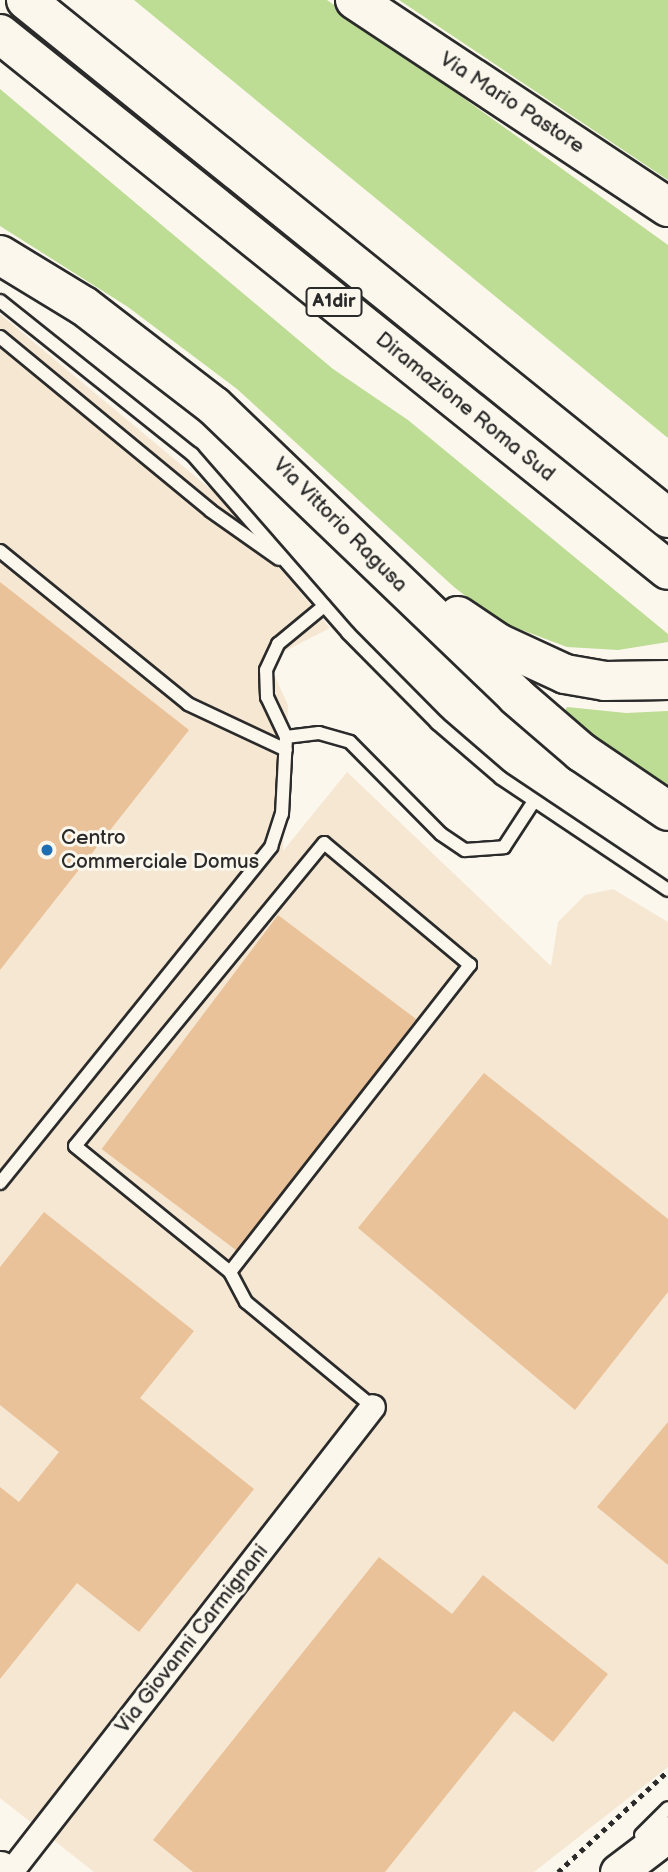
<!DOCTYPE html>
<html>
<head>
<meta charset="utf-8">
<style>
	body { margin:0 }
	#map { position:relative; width:668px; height:1872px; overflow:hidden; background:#fbf7ec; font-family:"Balsamiq Sans",sans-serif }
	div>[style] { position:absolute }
	.built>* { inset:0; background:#f6e7d3 }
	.green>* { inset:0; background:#bddc94 }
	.building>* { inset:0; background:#e9c299; transform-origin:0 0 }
	.path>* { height:4.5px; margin-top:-2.25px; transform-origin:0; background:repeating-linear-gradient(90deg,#2b2b2b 0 5px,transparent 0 10px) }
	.roads { filter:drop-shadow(2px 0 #2b2b2b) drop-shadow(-2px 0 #2b2b2b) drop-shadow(0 2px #2b2b2b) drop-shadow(0 -2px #2b2b2b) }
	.lane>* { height:12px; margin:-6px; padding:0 6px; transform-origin:6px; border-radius:6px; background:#fbf7ec }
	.street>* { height:24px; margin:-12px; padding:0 12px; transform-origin:12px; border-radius:12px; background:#fbf7ec }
	.secondary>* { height:35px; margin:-17.5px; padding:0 17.5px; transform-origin:17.5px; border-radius:17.5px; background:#fbf7ec }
	.highway>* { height:38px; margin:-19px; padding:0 19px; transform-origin:19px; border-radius:19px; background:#fbf7ec }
	.dots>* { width:19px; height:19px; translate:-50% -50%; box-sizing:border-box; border:4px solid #fbf7ec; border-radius:50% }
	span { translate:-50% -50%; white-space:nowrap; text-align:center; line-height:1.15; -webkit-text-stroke:6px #fbf7ec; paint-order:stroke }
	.shield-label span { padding:2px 5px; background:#fbf7ec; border:2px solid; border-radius:5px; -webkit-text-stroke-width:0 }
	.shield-label { font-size:19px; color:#2b2b2b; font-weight:700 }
	.street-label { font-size:21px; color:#2b2b2b }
	.poi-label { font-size:21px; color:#2b2b2b }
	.left { translate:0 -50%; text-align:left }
</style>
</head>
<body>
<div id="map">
	<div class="built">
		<div style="clip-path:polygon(0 314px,220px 497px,330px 628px,283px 652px,273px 672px,288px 705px,283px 851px,347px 772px,551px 966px,558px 922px,585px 895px,613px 889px,668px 922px,668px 1767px,534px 1872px,94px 1872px,0 1798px)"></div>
	</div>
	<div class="green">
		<div style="clip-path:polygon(134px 0,327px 0,668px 245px,668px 438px)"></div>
		<div style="clip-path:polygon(399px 0,668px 0,668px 180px)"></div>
		<div style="clip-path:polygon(0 89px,333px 369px,408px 420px,668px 634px,668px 642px,618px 650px,567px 647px,498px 621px,454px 587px,237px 389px,128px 307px,0 226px)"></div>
		<div style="clip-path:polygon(567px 707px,626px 713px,668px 711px,668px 791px,569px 720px,563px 714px)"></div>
	</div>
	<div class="building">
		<div style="clip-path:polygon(0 582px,189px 730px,0 970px)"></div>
		<div style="left:278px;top:915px;width:173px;height:293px;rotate:37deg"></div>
		<div style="clip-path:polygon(484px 1073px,668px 1219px,668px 1292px,575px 1410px,358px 1228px)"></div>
		<div style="clip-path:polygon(44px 1212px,194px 1331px,140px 1398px,254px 1489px,139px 1632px,77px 1583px,0 1679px,0 1487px,19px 1502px,59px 1452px,0 1405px,0 1267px)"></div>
		<div style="clip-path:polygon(668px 1422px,668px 1565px,597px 1507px)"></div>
		<div style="clip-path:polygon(379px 1557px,452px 1614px,483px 1575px,608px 1674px,553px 1742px,514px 1711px,385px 1872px,193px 1872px,153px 1840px)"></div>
	</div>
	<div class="path">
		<div style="left:558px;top:1872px;width:149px;rotate:-42.6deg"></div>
	</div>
	<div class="roads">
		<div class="lane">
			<div style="left:0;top:301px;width:246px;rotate:38.6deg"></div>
			<div style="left:192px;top:454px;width:237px;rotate:48.9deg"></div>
			<div style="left:348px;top:633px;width:127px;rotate:45.3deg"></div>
			<div style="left:437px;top:723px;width:84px;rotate:40.7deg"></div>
			<div style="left:501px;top:778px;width:201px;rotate:33.8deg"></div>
			<div style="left:0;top:337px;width:273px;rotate:39.5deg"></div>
			<div style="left:211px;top:511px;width:83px;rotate:35.2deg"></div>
			<div style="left:0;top:551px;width:242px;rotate:39.1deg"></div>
			<div style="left:188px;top:704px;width:108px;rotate:25.1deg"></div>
			<div style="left:286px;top:737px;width:33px;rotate:-7deg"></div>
			<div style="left:319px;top:733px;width:32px;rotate:16deg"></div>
			<div style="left:350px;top:742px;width:129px;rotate:45.3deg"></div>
			<div style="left:441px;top:834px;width:29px;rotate:34deg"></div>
			<div style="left:465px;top:850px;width:39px;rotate:-4deg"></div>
			<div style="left:504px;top:847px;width:55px;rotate:-56.9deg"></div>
			<div style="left:0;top:1183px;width:432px;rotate:-51.1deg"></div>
			<div style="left:271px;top:847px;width:35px;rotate:-72deg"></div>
			<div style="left:282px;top:814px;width:77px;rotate:-87deg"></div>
			<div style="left:286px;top:737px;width:44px;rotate:-115.4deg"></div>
			<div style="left:267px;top:697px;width:27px;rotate:-92deg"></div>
			<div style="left:266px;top:670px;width:29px;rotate:-65deg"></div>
			<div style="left:278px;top:644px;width:60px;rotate:-39.6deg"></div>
			<div style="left:230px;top:1272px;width:390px;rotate:-52deg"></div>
			<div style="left:470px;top:965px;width:190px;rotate:-140.1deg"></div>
			<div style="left:324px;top:843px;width:392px;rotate:129.4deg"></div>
			<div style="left:75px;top:1146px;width:200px;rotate:39.1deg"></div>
			<div style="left:230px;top:1272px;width:34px;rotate:62deg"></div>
			<div style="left:246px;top:1302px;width:165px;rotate:39.6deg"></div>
			<div style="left:641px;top:1835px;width:38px;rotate:-45deg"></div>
		</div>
		<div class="street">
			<div style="left:11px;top:1872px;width:589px;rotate:-52.1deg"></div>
		</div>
		<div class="secondary">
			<div style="left:0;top:1869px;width:5px;rotate:37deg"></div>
			<div style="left:618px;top:1872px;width:63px;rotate:-37.2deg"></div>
		</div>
		<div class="highway">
			<div style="left:26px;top:0;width:825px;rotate:38.9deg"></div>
			<div style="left:355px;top:0;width:375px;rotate:33.5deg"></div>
			<div style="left:0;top:34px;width:856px;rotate:38.74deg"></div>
			<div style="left:0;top:255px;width:98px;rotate:31.3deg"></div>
			<div style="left:84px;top:306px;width:164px;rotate:37.6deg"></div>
			<div style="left:214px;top:406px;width:419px;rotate:43.8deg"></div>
			<div style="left:516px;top:696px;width:86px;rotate:40.7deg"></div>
			<div style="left:581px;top:752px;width:105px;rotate:34.1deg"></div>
			<div style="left:458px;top:616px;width:48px;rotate:34deg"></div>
			<div style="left:498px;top:643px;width:74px;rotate:24.8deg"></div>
			<div style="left:565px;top:674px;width:41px;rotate:9.9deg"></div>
			<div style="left:605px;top:681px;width:63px;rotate:-0.9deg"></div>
		</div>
	</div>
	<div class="dots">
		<div style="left:47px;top:850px;background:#1f6fb2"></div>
	</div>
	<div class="shield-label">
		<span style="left:334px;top:302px">A1dir</span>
	</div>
	<div class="street-label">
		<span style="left:512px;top:103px;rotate:33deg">Via Mario Pastore</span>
		<span style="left:465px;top:407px;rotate:39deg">Diramazione Roma Sud</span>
		<span style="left:340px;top:525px;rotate:45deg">Via Vittorio Ragusa</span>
		<span style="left:192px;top:1639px;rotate:-52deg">Via Giovanni Carmignani</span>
	</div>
	<div class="poi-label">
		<span class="left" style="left:61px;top:850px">Centro<br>Commerciale Domus</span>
	</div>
</div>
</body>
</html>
